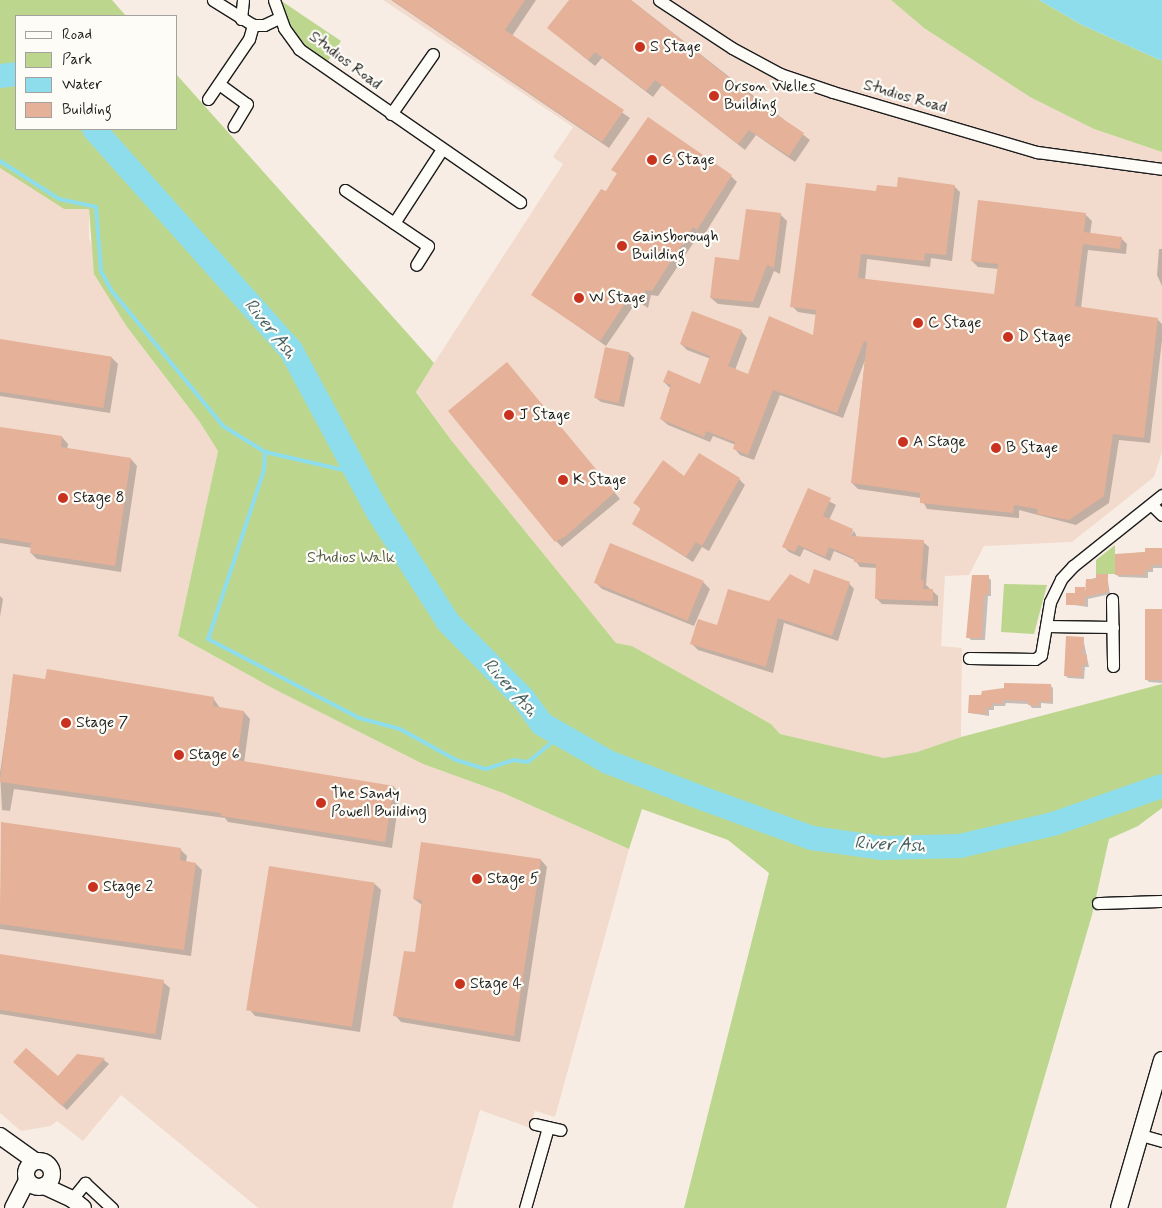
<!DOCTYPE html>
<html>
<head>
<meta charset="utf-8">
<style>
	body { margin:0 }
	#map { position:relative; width:1162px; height:1208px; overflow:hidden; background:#f8ede4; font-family:Mynerve,sans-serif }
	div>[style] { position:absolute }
	.built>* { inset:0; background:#f2dbcd }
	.green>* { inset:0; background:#bcd68e }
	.water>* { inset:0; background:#8eddec }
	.shadow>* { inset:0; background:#0003 }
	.stream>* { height:4px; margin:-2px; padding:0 2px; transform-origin:2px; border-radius:2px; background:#8eddec }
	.river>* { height:24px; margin:-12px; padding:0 12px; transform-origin:12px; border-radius:12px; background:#8eddec }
	.building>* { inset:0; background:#e5b198; transform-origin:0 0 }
	.roads { filter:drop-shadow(1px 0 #1c1c1c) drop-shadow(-1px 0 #1c1c1c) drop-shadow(0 1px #1c1c1c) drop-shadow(0 -1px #1c1c1c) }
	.street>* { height:11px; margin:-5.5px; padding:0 5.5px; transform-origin:5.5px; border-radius:5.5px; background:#fdfcf7 }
	.secondary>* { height:16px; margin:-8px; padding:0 8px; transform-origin:8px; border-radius:8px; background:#fdfcf7 }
	.secondary>.ring { margin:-8px; padding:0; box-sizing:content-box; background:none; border:16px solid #fdfcf7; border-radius:50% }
	.dots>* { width:14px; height:14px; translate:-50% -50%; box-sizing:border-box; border:2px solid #fdfcf7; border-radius:50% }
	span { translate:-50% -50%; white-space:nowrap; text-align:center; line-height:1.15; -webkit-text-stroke:4.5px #fdfcf7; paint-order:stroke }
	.poi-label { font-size:16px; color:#1c1c1c }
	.left { translate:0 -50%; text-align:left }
	.street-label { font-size:16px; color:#1c1c1c }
	.park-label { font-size:16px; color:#545d44 }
	.water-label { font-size:18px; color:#446065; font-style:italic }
	.legend { position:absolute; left:15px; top:15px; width:162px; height:115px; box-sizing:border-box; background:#fdfcf7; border:1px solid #a3a29f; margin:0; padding:6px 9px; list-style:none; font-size:15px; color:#1c1c1c }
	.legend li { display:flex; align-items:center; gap:10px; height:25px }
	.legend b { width:25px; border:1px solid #a3a29f }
</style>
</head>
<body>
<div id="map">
	<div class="built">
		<div style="clip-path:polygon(383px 0,891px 0,924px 28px,1030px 97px,1094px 129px,1162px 152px,1162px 452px,1154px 477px,1072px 542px,984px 546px,969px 575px,945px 576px,941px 646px,962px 648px,961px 737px,917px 752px,884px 758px,780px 734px,771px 724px,632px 646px,616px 643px,451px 440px,416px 391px,563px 164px,553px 157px,573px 127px)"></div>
		<div style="clip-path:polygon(0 168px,64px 209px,89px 209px,89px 238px,127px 327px,199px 421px,218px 451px,178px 636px,274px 689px,423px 764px,503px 793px,629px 849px,555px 1117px,535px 1111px,530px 1128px,480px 1110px,452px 1208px,258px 1208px,121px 1095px,83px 1141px,57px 1121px,51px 1126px,21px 1131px,0 1113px)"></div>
	</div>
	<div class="green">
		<div style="clip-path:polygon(0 0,112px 0,126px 16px,16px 16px,16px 129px,176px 129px,176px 74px,434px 363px,416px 392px,451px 440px,616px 643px,632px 646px,771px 724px,780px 734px,884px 758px,917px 752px,961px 737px,1162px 684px,1162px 808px,1138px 826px,1109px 839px,1092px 915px,1006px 1208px,684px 1208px,769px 873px,728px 840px,642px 809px,629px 849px,503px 793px,423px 764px,274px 689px,178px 636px,218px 451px,199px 421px,127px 327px,94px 274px,89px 209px,64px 209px,0 168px)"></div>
		<div style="clip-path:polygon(280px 0,341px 41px,328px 61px,313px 53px,296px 35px,285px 19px)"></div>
		<div style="clip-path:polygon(891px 0,1039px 0,1082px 25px,1162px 61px,1162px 152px,1094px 129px,1030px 97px,924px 28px)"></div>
		<div style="clip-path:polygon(1115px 545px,1115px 574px,1096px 574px,1096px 560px)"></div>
		<div style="clip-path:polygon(1004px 584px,1047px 585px,1034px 634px,1001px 632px)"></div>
	</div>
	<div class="water">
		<div style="clip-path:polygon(1039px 0,1162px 0,1162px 61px,1082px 25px)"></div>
	</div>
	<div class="shadow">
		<div style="clip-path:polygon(391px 0,536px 0,512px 36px,630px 118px,609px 148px)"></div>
		<div style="clip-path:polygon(571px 0,631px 0,810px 140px,795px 162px,756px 135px,745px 150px,662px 85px,653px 97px,602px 58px,595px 66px,548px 28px)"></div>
		<div style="clip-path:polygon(613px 170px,731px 176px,737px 182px,704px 235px,700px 233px,658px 296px,651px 295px,648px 308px,637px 301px,606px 346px,533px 295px,606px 193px,618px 174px)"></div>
		<div style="clip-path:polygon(954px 186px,960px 192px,952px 261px,931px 258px,930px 267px,867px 259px,865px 280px,995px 295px,999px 269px,978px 267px,972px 261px,980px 202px,1086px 215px,1092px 221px,1090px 234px,1121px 238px,1127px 244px,1126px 254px,1088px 250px,1081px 308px,1158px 320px,1162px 324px,1162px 340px,1150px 443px,1119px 440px,1109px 503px,1076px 525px,1019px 510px,1019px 518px,927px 509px,921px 498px,858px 489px,852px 483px,865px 360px,843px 418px,780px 395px,754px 460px,740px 455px,734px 448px,736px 445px,713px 436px,710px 442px,668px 425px,661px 419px,670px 388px,664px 382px,700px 386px,711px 359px,687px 350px,681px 344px,741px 331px,747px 338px,735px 370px,748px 375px,814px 337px,817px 315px,798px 312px,792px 306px,877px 193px,898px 188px)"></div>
		<div style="clip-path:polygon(780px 214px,787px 221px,780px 274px,774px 271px,759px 308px,718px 304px,711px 298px)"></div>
		<div style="clip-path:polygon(1159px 249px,1162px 249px,1162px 286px,1157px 275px)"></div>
		<div style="clip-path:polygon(0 340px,111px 357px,118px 364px,110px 413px,0 396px)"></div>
		<div style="clip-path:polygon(606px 349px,629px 353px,634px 358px,624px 407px,601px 402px,596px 398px)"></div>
		<div style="clip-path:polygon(513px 370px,620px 499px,562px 547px,556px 541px)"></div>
		<div style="clip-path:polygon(0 428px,62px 437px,68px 444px,67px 450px,131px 459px,137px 466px,121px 572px,37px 559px,31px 553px,32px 548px,0 543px)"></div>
		<div style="clip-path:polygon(684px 478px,739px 479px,745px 485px,709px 551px,702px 547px,693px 562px,633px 524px,641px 509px,635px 503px)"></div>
		<div style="clip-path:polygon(809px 490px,836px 505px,829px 520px,853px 531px,847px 541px,854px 531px,857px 537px,923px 542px,929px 547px,926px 585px,938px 596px,938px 606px,882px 604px,877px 599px,877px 568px,860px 567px,855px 560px,834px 551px,830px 561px,804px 549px,800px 557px,789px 552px,784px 547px)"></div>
		<div style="clip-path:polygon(1162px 550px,1162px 568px,1153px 568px,1153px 572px,1148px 572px,1148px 578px,1119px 577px,1116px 574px,1117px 555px)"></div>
		<div style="clip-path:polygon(1107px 575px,1110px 594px,1088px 599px,1088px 607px,1067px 604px,1076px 594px,1087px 590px,1087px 580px)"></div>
		<div style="clip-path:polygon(988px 577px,991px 580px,991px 596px,988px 596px,985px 640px,971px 640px,968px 637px)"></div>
		<div style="clip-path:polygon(595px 582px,703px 582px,710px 589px,694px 626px,602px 589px)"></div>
		<div style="clip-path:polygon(848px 582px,854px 589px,838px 641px,784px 623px,773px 673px,698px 650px,692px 644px,718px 627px,810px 586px)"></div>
		<div style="clip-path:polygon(0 596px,3px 599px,0 617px)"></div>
		<div style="clip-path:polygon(1162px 611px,1162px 683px,1149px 682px,1146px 679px)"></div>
		<div style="clip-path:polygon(1083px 638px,1089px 667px,1085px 667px,1084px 679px,1068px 678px,1065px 675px)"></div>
		<div style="clip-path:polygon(14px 676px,213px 698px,220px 708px,244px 712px,250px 719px,244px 763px,394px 787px,400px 793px,392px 848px,228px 822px,225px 818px,14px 789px,10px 811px,2px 810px,0 773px)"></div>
		<div style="clip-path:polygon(1050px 685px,1053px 688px,1053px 704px,1041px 703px,1041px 708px,1032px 708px,1029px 704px,1006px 703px,1005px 706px,994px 706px,994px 710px,989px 710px,989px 716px,970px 713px,983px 696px)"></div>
		<div style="clip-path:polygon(2px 823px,181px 850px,187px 856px,186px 862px,196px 864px,202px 870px,191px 956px,0 929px)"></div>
		<div style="clip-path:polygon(422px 844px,541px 860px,547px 867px,520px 1042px,401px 1022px,395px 1015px,416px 954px,422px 905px,414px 899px)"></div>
		<div style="clip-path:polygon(375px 884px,381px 890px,360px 1032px,255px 1016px,249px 1009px)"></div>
		<div style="clip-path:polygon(0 956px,163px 982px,170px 988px,161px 1040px,0 1014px)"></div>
		<div style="clip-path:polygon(78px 1056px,104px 1060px,109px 1064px,67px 1110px,20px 1067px,58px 1077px)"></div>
	</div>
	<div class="stream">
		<div style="left:0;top:161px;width:70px;rotate:32.8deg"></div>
		<div style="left:59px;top:199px;width:38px;rotate:12deg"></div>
		<div style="left:96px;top:207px;width:64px;rotate:85.5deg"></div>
		<div style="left:101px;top:271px;width:21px;rotate:62deg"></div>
		<div style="left:111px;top:290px;width:176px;rotate:50.5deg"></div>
		<div style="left:223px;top:426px;width:49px;rotate:31.8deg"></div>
		<div style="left:265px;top:452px;width:94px;rotate:12.9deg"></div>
		<div style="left:265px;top:452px;width:18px;rotate:93deg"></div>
		<div style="left:264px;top:470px;width:178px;rotate:108.3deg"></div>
		<div style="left:208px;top:639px;width:170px;rotate:27.6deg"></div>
		<div style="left:359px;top:718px;width:42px;rotate:15deg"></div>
		<div style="left:400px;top:729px;width:64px;rotate:29deg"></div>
		<div style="left:456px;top:760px;width:31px;rotate:17deg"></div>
		<div style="left:486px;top:769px;width:28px;rotate:-18deg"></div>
		<div style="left:513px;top:760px;width:15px;rotate:8deg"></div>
		<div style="left:528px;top:762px;width:43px;rotate:-39.3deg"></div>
	</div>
	<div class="river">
		<div style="left:0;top:76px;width:16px;rotate:-7deg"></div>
		<div style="left:94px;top:129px;width:296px;rotate:48.3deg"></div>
		<div style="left:291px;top:350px;width:184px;rotate:61.8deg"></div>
		<div style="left:378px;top:512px;width:130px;rotate:57.5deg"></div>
		<div style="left:448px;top:622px;width:107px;rotate:45.4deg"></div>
		<div style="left:523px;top:698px;width:32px;rotate:54deg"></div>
		<div style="left:542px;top:724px;width:76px;rotate:29.9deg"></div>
		<div style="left:608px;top:762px;width:106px;rotate:21deg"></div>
		<div style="left:707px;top:800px;width:112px;rotate:19.9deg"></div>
		<div style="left:812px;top:838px;width:70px;rotate:8.2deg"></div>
		<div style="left:881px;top:848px;width:79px;rotate:-1.5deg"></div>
		<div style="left:960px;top:846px;width:96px;rotate:-13.3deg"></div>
		<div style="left:1053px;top:824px;width:115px;rotate:-19.2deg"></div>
	</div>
	<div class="building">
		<div style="clip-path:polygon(392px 0,525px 0,505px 30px,624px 110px,602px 142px)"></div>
		<div style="clip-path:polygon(569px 0,631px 0,771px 111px,804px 133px,789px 156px,749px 130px,738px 144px,655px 80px,646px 91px,595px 52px,588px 60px,547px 28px)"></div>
		<div style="clip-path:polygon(648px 117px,732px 175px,697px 230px,693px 227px,652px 291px,645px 290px,642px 304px,630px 296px,600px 341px,531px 295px,601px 189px,606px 191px,617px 173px,611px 170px)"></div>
		<div style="clip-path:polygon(898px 177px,955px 185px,946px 255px,925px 253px,924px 261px,861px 254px,858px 278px,994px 294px,998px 264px,971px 261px,978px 200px,1086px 213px,1084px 232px,1122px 237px,1120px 249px,1083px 244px,1075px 306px,1158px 318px,1144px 438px,1113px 434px,1104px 496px,1069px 520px,1037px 514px,1038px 509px,1014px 505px,1013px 513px,920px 503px,920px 493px,851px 483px,867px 342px,864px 341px,837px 413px,773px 390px,748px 455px,733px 449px,735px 442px,706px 431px,704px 437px,660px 419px,671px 385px,663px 382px,668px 370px,700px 384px,710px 356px,680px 344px,692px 311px,742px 330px,728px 366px,748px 374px,769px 316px,813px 335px,816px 310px,790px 307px,806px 183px,876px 191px,877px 185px,897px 187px)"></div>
		<div style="clip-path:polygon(746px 209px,781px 213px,774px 268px,767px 265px,753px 302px,710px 298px,715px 257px,739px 260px)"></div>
		<div style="left:0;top:339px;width:113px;height:52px;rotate:9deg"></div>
		<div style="left:605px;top:347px;width:25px;height:52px;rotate:12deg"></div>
		<div style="clip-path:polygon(507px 362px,615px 492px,566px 536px,555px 542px,448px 411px)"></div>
		<div style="clip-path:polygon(0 427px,62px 436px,61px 447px,131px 458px,115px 566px,30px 553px,31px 543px,0 538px)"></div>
		<div style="clip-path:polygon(699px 453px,740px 478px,702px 546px,696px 542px,686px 557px,632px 524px,641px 508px,633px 503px,663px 460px,684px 476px)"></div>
		<div style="clip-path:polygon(808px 488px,831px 498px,823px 516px,853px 529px,850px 536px,924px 540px,921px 580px,924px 581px,923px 589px,933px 589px,933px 601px,875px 599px,876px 564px,854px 562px,854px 558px,829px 547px,825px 557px,798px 545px,795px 552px,782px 547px)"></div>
		<div style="left:610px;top:543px;width:101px;height:43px;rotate:22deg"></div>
		<div style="clip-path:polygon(1145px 548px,1162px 548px,1162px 565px,1151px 565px,1151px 570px,1145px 570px,1145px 575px,1115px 575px,1115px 554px,1145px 552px)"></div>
		<div style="clip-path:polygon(814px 569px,850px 582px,832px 636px,778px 618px,766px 667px,690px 644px,698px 619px,717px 625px,728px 589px,769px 601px,790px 574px,809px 584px)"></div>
		<div style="clip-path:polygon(1096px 574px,1108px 574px,1108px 592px,1085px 597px,1085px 605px,1066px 605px,1066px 593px,1075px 593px,1075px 587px,1085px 587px,1085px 595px,1086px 579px,1096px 579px)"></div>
		<div style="clip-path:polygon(972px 575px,989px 575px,989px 594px,985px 594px,983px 605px,982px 638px,966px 638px)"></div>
		<div style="left:1145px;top:609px;width:17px;height:71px"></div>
		<div style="clip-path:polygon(1066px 636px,1084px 637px,1083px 655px,1087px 655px,1087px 665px,1082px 665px,1082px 677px,1064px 676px)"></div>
		<div style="clip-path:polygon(47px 669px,214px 697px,213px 706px,244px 711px,237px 760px,394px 786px,385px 842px,221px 816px,221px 813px,0 782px,13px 674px,45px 679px)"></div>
		<div style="clip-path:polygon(1004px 683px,1051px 684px,1051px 702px,1039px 701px,1039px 706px,1028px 705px,1028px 701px,1003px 700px,1003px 704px,992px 703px,992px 708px,986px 707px,986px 714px,968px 713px,969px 695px,981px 695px,982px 691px,1004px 688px)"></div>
		<div style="clip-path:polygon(1px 822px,181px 848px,180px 860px,196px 863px,184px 950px,0 924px)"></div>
		<div style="clip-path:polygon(421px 842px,541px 859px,514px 1036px,393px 1016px,404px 951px,415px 952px,422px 900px,413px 899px)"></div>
		<div style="left:269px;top:866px;width:107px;height:146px;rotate:9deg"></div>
		<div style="left:0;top:954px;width:166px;height:55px;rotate:9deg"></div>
		<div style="clip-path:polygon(26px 1048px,58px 1076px,77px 1054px,105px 1058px,62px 1106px,13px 1062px)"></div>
	</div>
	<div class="roads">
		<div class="street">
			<div style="left:213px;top:0;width:47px;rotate:32deg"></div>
			<div style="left:253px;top:25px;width:11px"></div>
			<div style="left:264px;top:25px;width:17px;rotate:-25deg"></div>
			<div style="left:274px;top:0;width:30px;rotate:70deg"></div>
			<div style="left:284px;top:28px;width:26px;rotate:54deg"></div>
			<div style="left:299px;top:49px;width:269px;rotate:34.7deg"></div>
			<div style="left:659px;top:0;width:87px;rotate:33.3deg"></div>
			<div style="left:732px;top:48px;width:55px;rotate:28.4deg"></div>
			<div style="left:780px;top:74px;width:56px;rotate:18.8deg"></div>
			<div style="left:833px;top:92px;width:213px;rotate:16.4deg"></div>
			<div style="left:1037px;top:152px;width:126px;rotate:7.7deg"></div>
			<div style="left:241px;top:19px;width:19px;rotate:-84deg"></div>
			<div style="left:219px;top:84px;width:34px;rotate:36deg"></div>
			<div style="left:247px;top:104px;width:26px;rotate:121deg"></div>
			<div style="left:208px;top:99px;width:73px;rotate:-55.7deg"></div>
			<div style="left:249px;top:39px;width:15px;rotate:-74deg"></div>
			<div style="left:391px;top:114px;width:73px;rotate:-55deg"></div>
			<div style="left:345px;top:190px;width:100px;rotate:34deg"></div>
			<div style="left:428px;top:246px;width:22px;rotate:122deg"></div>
			<div style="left:394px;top:223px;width:88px;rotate:-57deg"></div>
			<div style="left:1152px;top:505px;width:14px;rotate:45deg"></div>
			<div style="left:1112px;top:599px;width:67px;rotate:89.1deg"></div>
			<div style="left:1046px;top:626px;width:67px;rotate:0.9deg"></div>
			<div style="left:969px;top:658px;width:66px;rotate:0.9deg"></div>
			<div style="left:1035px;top:659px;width:7px;rotate:-34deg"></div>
			<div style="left:1041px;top:655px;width:54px;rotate:-80.4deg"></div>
			<div style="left:1050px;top:602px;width:25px;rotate:-64deg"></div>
			<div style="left:1061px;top:579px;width:18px;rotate:-47deg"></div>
			<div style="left:1073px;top:566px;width:114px;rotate:-38.6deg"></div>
			<div style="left:1098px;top:903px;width:64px;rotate:-1.8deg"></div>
			<div style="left:535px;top:1124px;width:26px;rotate:13deg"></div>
			<div style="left:1141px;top:1135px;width:22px;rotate:16deg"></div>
			<div style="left:72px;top:1199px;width:21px;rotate:-51deg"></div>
			<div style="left:85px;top:1183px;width:37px;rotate:43deg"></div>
			<div style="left:525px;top:1208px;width:84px;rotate:-74.1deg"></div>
		</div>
		<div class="secondary">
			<div style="left:0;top:1136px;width:43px;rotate:35.5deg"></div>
			<div class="ring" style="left:26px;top:1161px;width:10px;height:10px"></div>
			<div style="left:44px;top:1186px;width:31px;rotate:25deg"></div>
			<div style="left:72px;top:1199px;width:14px;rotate:39deg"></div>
			<div style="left:13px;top:1208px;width:31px;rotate:-63deg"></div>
			<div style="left:1119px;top:1208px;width:154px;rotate:-73.8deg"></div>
		</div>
	</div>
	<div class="dots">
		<div style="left:640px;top:47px;background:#c8321e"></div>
		<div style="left:714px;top:96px;background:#c8321e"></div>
		<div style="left:652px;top:160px;background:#c8321e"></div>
		<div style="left:622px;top:246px;background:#c8321e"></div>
		<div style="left:579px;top:298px;background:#c8321e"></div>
		<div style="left:918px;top:323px;background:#c8321e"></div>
		<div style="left:1008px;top:337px;background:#c8321e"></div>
		<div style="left:509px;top:415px;background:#c8321e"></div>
		<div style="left:903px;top:442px;background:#c8321e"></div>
		<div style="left:996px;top:448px;background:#c8321e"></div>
		<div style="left:563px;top:480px;background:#c8321e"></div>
		<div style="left:63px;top:498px;background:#c8321e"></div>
		<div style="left:66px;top:723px;background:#c8321e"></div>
		<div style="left:179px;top:755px;background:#c8321e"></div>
		<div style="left:321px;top:803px;background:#c8321e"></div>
		<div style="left:477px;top:879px;background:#c8321e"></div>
		<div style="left:93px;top:887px;background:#c8321e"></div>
		<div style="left:460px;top:984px;background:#c8321e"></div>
	</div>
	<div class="poi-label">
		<span class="left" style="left:650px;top:47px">S Stage</span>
		<span class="left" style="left:724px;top:96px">Orson Welles<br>Building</span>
		<span class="left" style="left:662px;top:160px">G Stage</span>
		<span class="left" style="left:632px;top:246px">Gainsborough<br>Building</span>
		<span class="left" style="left:589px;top:298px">W Stage</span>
		<span class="left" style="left:928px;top:323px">C Stage</span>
		<span class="left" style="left:1018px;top:337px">D Stage</span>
		<span class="left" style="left:519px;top:415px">J Stage</span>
		<span class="left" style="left:913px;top:442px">A Stage</span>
		<span class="left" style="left:1006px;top:448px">B Stage</span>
		<span class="left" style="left:573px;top:480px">K Stage</span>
		<span class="left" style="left:73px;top:498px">Stage 8</span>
		<span class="left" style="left:76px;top:723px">Stage 7</span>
		<span class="left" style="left:189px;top:755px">Stage 6</span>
		<span class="left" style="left:331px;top:803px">The Sandy<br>Powell Building</span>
		<span class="left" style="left:487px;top:879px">Stage 5</span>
		<span class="left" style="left:103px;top:887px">Stage 2</span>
		<span class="left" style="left:470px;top:984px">Stage 4</span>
	</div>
	<div class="street-label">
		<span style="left:345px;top:61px;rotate:37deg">Studios Road</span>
		<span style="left:905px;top:97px;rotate:16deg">Studios Road</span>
	</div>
	<div class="park-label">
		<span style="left:351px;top:558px">Studios Walk</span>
	</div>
	<div class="water-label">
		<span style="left:270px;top:329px;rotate:51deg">River Ash</span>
		<span style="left:510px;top:688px;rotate:48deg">River Ash</span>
		<span style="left:890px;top:845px;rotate:3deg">River Ash</span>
	</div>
	<ul class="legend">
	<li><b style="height:6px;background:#fdfcf7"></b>Road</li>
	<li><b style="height:14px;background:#bcd68e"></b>Park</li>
	<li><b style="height:14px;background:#8eddec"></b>Water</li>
	<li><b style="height:14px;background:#e5b198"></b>Building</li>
	</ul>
</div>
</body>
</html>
